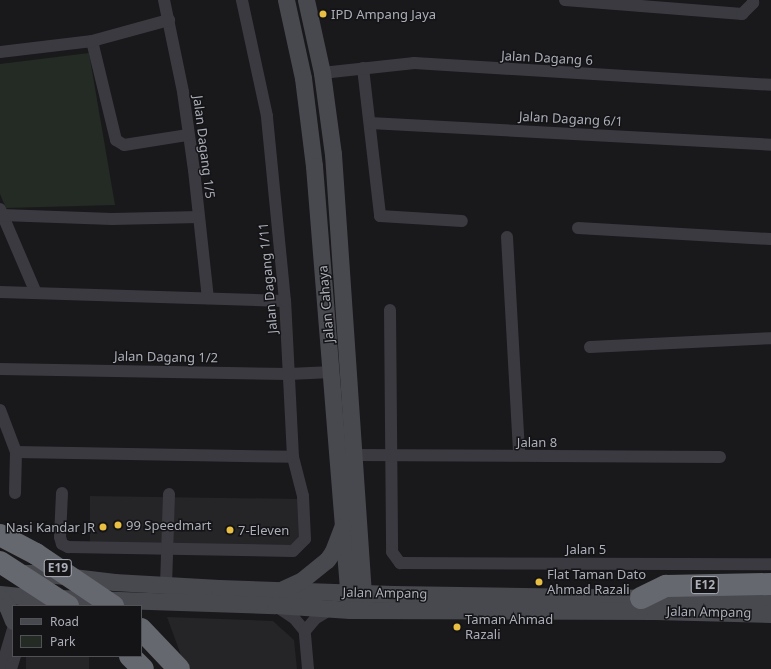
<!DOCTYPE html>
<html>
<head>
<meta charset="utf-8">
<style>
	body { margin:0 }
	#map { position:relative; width:771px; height:669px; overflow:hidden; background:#19191b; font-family:"Noto Sans",sans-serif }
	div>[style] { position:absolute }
	.built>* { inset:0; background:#252528; transform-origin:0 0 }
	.green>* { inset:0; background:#232b24 }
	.minor>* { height:12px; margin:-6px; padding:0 6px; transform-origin:6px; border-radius:6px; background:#3a3a40 }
	.secondary>* { height:17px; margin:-8.5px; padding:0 8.5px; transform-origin:8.5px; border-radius:8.5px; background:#48494f }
	.motorway>* { height:22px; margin:-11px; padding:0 11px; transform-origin:11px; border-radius:11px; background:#666870 }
	.motorway-bridge>* { height:22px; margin:-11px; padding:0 11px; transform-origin:11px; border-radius:11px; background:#666870 }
	.dots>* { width:11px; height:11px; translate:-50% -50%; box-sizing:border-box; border:2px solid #141416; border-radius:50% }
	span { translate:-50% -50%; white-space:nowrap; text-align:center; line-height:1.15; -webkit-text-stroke:3px #141416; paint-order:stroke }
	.shield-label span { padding:1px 3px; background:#141416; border:1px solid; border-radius:3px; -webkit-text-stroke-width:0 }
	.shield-label { font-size:12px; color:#acafba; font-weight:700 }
	.poi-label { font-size:13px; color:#acafba }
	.left { translate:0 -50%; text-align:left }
	.right { translate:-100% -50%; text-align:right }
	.street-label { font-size:13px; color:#acafba }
	.legend { position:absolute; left:12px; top:605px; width:130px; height:52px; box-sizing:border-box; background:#141416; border:1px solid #515258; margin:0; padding:5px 7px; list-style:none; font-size:12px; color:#acafba }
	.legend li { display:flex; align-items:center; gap:8px; height:20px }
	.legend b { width:20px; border:1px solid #515258 }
</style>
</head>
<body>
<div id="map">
	<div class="built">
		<div style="clip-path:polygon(90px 496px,299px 499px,301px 537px,292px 547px,90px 545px)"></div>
		<div style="clip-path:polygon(167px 617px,273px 621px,294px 640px,297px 669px,186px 669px)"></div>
		<div style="left:26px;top:656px;width:63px;height:13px"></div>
	</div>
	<div class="green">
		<div style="clip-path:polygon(89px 53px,115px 205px,6px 208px,0 194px,0 64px)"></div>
	</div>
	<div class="minor">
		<div style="left:164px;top:0;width:94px;rotate:78.3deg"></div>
		<div style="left:183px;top:92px;width:79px;rotate:82deg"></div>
		<div style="left:194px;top:170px;width:129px;rotate:83.8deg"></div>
		<div style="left:565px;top:0;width:178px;rotate:4.5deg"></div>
		<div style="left:742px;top:14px;width:16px;rotate:-45deg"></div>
		<div style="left:753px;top:3px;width:3px;rotate:-90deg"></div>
		<div style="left:92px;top:41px;width:102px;rotate:76.4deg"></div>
		<div style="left:116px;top:140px;width:9px;rotate:32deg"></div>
		<div style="left:124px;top:145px;width:65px;rotate:-8.9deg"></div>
		<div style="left:0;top:52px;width:93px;rotate:-6.8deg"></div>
		<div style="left:92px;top:41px;width:80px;rotate:-15.3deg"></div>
		<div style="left:363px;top:68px;width:149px;rotate:83.4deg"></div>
		<div style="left:380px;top:216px;width:82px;rotate:3.5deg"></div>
		<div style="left:322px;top:73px;width:93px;rotate:-6.2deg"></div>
		<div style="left:414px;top:63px;width:358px;rotate:3.5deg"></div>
		<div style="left:370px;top:123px;width:402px;rotate:3.1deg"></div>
		<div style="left:0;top:209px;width:91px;rotate:66.8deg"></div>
		<div style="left:2px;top:215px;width:110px;rotate:2.1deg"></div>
		<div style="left:112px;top:219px;width:87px;rotate:-1.3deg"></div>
		<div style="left:578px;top:228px;width:193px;rotate:3.3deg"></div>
		<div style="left:507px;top:237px;width:218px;rotate:86.8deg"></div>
		<div style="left:0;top:292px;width:285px;rotate:1.8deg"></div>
		<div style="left:390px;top:310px;width:242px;rotate:89.5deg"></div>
		<div style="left:392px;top:552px;width:14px;rotate:54deg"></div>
		<div style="left:400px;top:563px;width:371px;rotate:0.2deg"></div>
		<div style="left:590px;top:347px;width:181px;rotate:-2.8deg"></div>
		<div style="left:0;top:369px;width:289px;rotate:1deg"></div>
		<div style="left:289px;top:374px;width:43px;rotate:-2.7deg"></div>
		<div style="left:0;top:410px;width:45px;rotate:69.1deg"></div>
		<div style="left:16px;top:452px;width:41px;rotate:91.4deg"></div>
		<div style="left:16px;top:452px;width:277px;rotate:1deg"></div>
		<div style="left:353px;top:455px;width:367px;rotate:0.3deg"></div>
		<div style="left:62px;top:493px;width:44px;rotate:92.6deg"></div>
		<div style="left:60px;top:537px;width:7px;rotate:74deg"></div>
		<div style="left:62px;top:544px;width:7px;rotate:27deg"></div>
		<div style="left:68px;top:547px;width:225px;rotate:1deg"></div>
		<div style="left:293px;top:551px;width:17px;rotate:-45deg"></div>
		<div style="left:305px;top:539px;width:43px;rotate:-92.7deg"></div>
		<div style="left:303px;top:496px;width:40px;rotate:-104.4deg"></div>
		<div style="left:293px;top:457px;width:156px;rotate:-92.9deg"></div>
		<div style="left:285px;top:301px;width:186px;rotate:-95.6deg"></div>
		<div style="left:267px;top:116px;width:119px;rotate:-102.2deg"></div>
		<div style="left:166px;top:585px;width:91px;rotate:-88.1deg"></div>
		<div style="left:276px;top:606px;width:22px;rotate:34deg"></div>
		<div style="left:294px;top:618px;width:17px;rotate:50deg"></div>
		<div style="left:1px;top:669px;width:42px;rotate:-73.3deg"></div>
		<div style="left:11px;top:669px;width:14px;rotate:-73deg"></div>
		<div style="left:308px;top:669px;width:38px;rotate:-95deg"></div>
		<div style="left:305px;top:631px;width:17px;rotate:-50deg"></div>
		<div style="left:316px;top:618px;width:17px;rotate:-31deg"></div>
	</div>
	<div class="secondary">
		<div style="left:286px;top:0;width:80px;rotate:77.7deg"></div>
		<div style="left:303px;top:78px;width:89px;rotate:82.9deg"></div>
		<div style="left:314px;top:166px;width:438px;rotate:85.4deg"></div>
		<div style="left:306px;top:0;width:75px;rotate:77.6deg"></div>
		<div style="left:322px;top:73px;width:82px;rotate:82.3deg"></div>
		<div style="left:333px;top:154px;width:450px;rotate:86.1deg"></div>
		<div style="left:14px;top:573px;width:25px"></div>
		<div style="left:39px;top:573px;width:76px;rotate:6.8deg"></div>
		<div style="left:114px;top:582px;width:105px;rotate:3.3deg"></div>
		<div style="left:219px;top:588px;width:174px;rotate:2deg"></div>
		<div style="left:393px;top:594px;width:378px;rotate:0.9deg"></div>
		<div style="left:283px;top:589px;width:21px;rotate:-25deg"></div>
		<div style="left:302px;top:580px;width:32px;rotate:-39deg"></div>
		<div style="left:327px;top:560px;width:11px;rotate:-56deg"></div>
		<div style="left:333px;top:551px;width:26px;rotate:-69deg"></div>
		<div style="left:0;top:594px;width:29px;rotate:6deg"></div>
		<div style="left:29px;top:597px;width:246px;rotate:1.9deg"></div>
		<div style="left:275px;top:605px;width:75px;rotate:3.8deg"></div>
		<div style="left:350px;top:610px;width:305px;rotate:0.2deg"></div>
		<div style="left:655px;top:611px;width:116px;rotate:1.5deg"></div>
		<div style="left:0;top:598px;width:11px;rotate:49deg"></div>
		<div style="left:7px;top:606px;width:16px;rotate:68deg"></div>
	</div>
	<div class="motorway">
		<div style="left:641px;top:598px;width:28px;rotate:-26deg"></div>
		<div style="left:666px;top:586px;width:105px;rotate:-1.1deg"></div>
		<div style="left:141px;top:629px;width:55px;rotate:46.5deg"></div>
		<div style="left:130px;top:656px;width:18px;rotate:45deg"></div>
	</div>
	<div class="motorway-bridge">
		<div style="left:0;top:535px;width:41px;rotate:27.8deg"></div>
		<div style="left:36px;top:554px;width:93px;rotate:34deg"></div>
		<div style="left:0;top:562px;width:81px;rotate:32.9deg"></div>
	</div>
	<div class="dots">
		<div style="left:323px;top:14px;background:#e8be43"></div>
		<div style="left:118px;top:525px;background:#e8be43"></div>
		<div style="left:103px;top:527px;background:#e8be43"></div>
		<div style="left:230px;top:530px;background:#e8be43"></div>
		<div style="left:539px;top:582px;background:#e8be43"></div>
		<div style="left:457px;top:627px;background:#e8be43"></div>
	</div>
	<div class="shield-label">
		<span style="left:58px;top:568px">E19</span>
		<span style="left:705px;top:585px">E12</span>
	</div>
	<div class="poi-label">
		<span class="left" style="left:331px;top:14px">IPD Ampang Jaya</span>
		<span class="left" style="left:126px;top:525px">99 Speedmart</span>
		<span class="right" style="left:95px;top:527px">Nasi Kandar JR</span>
		<span class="left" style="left:238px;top:530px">7-Eleven</span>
		<span class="left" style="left:547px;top:582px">Flat Taman Dato<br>Ahmad Razali</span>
		<span class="left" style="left:465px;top:627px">Taman Ahmad<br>Razali</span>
	</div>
	<div class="street-label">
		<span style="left:547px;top:58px;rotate:3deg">Jalan Dagang 6</span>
		<span style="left:571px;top:119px;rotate:3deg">Jalan Dagang 6/1</span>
		<span style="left:204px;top:147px;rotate:83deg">Jalan Dagang 1/5</span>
		<span style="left:268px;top:278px;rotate:-95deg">Jalan Dagang 1/11</span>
		<span style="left:326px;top:304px;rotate:-95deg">Jalan Cahaya</span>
		<span style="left:166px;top:357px;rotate:1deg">Jalan Dagang 1/2</span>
		<span style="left:537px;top:442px">Jalan 8</span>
		<span style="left:586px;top:549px">Jalan 5</span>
		<span style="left:385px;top:593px;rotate:1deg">Jalan Ampang</span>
		<span style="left:709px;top:612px;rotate:1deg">Jalan Ampang</span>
	</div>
	<ul class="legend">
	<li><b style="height:5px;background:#48494f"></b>Road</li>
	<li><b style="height:11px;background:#232b24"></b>Park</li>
	</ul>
</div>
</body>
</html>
